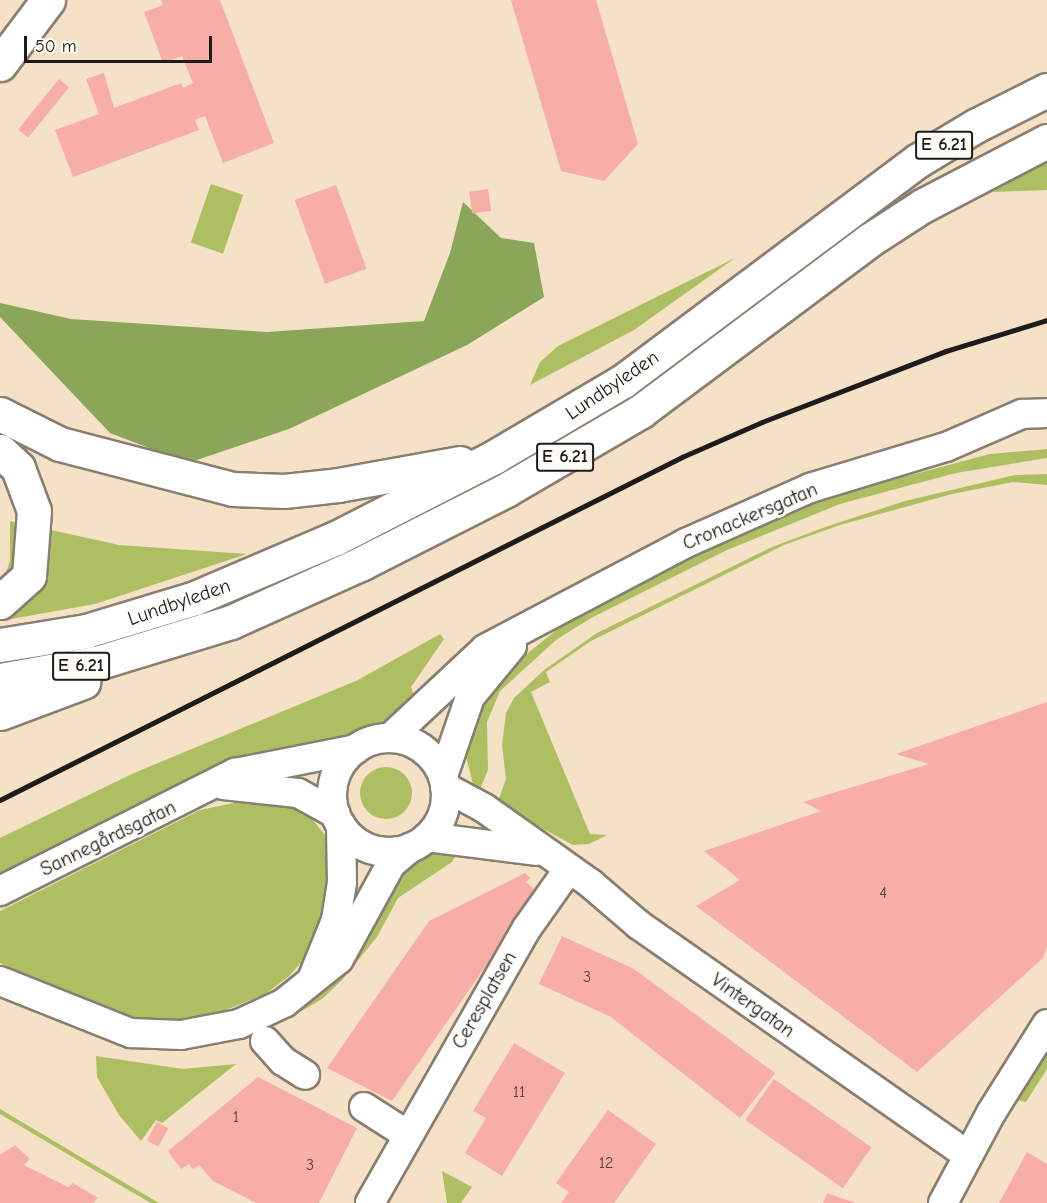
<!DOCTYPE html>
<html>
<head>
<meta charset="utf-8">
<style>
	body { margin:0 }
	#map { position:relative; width:1047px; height:1203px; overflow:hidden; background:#f4e1c6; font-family:"Comic Neue",sans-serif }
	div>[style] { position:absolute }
	.green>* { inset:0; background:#aebf62; transform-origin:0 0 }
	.round { border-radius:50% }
	.forest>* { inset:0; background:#8aa658 }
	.building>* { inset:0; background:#f7afa5; transform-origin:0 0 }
	.roads { filter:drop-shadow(2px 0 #887e71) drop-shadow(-2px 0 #887e71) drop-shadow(0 2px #887e71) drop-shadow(0 -2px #887e71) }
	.street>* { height:28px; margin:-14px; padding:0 14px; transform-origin:14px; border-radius:14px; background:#fff }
	.street>.ring { margin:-14px; padding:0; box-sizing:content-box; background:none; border:28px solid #fff; border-radius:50% }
	.secondary>* { height:33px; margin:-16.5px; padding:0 16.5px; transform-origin:16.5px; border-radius:16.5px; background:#fff }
	.highway>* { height:33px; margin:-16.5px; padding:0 16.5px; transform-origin:16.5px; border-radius:16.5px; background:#fff }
	.rail>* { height:4.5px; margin:-2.25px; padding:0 2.25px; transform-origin:2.25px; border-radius:2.25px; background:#1c1c1c }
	span { translate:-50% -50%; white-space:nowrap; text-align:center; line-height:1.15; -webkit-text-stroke:6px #fdfcf7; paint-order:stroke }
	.number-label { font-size:16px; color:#53413e }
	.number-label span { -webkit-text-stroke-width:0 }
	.shield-label span { padding:2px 4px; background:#fdfcf7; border:2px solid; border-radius:4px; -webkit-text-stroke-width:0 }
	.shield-label { font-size:18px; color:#1c1c1c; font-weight:700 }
	.street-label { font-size:20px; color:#1c1c1c }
	.scale { position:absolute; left:24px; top:36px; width:188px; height:27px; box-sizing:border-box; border:3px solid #1c1c1c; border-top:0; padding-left:8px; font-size:18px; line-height:21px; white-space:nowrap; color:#1c1c1c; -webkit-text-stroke:4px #fdfcf7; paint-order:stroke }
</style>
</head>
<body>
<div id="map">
	<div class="green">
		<div style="clip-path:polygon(1047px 159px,1047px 190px,993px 192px,1028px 167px)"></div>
		<div style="left:211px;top:184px;width:34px;height:62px;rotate:19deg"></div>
		<div style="clip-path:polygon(735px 258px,634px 330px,530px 385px,540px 362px,558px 346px)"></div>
		<div style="clip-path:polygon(1047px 449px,1047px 458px,956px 473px,840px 504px,727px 550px,591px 618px,556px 640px,500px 691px,487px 722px,488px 770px,480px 789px,473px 784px,465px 753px,477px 707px,500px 675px,573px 617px,769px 520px,843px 493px,990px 454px)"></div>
		<div style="clip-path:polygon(1047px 474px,1047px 485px,1013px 482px,952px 494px,840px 525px,784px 545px,591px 641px,546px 672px,550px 682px,531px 692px,590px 834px,607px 835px,589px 844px,573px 845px,497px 804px,506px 779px,502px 745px,506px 713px,514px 698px,544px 670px,597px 633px,772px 547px,828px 526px,905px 501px,1015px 475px)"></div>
		<div style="clip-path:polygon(10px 521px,119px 545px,247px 554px,95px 604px,0 621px,0 589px,10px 561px)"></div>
		<div style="clip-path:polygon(440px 634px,444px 639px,411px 687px,417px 703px,398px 718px,365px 727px,335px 743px,219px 767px,194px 777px,0 875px,0 838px,134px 773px,358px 680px)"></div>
		<div class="round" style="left:360px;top:767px;width:52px;height:52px"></div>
		<div style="clip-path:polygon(259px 798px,304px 809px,329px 840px,329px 907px,307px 956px,288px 977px,265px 994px,211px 1016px,186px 1020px,139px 1018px,113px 1012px,0 963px,0 911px,200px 810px)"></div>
		<div style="clip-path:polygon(462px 846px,452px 862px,398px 898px,377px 937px,342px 980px,322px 999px,293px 1016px,316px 999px,342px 971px,372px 914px,412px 859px)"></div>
		<div style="clip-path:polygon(1047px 1048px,1047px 1069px,1026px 1102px,1017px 1100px)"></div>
		<div style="clip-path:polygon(96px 1056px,183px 1069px,236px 1064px,162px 1123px,156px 1120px,141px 1141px,119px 1115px,97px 1077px)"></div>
		<div style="clip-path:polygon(0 1109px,79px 1156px,159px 1203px,151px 1203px,118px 1184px,0 1114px)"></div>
		<div style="clip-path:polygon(442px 1171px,472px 1187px,461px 1203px,447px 1203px)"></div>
	</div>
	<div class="forest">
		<div style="clip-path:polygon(463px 202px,501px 238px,534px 243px,544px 297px,467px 345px,289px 429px,188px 463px,110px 433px,0 317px,0 303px,71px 319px,267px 332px,424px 321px,450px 253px)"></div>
	</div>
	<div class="building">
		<div style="clip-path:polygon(161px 0,220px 0,274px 143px,223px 163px,205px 116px,195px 120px,199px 130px,73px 177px,55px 130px,99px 114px,86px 79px,104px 73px,114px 108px,181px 83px,183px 88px,193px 83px,182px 56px,163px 63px,144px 12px,163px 5px)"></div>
		<div style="clip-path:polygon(511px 0,596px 0,638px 144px,604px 181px,561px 171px)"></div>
		<div style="left:59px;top:79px;width:13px;height:65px;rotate:39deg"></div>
		<div style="left:336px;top:185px;width:89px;height:44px;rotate:70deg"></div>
		<div style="left:488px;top:189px;width:22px;height:19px;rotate:82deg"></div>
		<div style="clip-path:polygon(1047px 702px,1047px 946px,1043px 958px,917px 1072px,696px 906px,740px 880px,704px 851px,821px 811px,803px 802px,929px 764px,896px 754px)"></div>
		<div style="clip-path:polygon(525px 873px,530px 878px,526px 882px,537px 892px,392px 1101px,327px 1068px,429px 921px)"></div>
		<div style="clip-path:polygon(562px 936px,634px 969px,775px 1073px,740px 1118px,611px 1017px,539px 984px)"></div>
		<div style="clip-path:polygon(514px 1043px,565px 1073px,502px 1176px,465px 1153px,486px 1118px,473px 1111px)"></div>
		<div style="clip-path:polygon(258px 1077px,357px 1128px,319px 1203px,256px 1203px,213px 1181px,199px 1165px,193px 1169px,189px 1164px,181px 1169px,168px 1151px)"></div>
		<div style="left:774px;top:1079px;width:119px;height:50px;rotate:35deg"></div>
		<div style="clip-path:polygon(608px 1110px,656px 1144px,614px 1203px,561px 1203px,569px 1192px,556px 1183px)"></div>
		<div style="left:157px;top:1122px;width:13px;height:21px;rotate:29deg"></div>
		<div style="clip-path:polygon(15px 1145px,30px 1159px,24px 1165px,68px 1187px,73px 1183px,98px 1198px,93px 1203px,0 1203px,0 1155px)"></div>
		<div style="clip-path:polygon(1027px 1152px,1047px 1164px,1047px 1203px,999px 1203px)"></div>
		<div style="clip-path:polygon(827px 1193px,855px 1203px,823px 1203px)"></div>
	</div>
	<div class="roads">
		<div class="street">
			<div style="left:390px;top:738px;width:130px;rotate:-43.1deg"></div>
			<div style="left:485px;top:649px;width:227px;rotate:-27.8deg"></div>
			<div style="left:686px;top:543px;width:136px;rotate:-23.9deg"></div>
			<div style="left:810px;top:488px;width:142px;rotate:-16.8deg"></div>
			<div style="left:946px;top:447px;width:83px;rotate:-23.5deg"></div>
			<div style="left:1022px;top:414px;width:25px;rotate:-2deg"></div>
			<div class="ring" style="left:332px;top:738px;width:86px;height:86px"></div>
			<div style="left:443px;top:776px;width:83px;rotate:-71.1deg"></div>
			<div style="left:470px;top:697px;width:66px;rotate:-50.5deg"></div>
			<div style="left:223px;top:785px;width:75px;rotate:6.1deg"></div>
			<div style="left:298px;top:793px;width:43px;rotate:28.9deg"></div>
			<div style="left:445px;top:787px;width:44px;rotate:28.3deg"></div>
			<div style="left:484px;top:808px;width:130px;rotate:35.3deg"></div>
			<div style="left:590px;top:883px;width:65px;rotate:40.6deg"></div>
			<div style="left:639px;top:925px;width:401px;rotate:35deg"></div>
			<div style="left:427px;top:837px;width:110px;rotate:7.3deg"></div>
			<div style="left:0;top:891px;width:263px;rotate:-26.7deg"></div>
			<div style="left:235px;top:773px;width:123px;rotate:-11.2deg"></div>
			<div style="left:313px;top:977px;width:61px;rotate:-68deg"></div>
			<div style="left:336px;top:920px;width:37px;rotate:-81deg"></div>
			<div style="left:342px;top:883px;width:58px;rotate:-91deg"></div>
			<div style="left:0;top:981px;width:141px;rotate:21.7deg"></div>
			<div style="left:131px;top:1033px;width:50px;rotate:2.3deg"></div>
			<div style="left:181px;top:1035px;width:59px;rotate:-10.7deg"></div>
			<div style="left:239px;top:1024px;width:50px;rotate:-25deg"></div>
			<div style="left:284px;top:1003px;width:70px;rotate:-38.7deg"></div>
			<div style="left:339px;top:959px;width:108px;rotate:-61.3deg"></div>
			<div style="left:391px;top:864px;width:26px;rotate:-40deg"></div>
			<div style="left:265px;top:1041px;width:27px;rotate:48deg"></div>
			<div style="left:283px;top:1061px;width:26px;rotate:32deg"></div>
			<div style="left:364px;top:1107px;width:52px;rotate:32.5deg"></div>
			<div style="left:370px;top:1203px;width:317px;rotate:-60.3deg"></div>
			<div style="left:527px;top:928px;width:71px;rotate:-54.7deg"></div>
			<div style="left:943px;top:1203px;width:102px;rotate:-61.9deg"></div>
			<div style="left:991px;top:1113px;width:105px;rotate:-57.8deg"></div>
		</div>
		<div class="secondary">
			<div style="left:0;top:64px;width:80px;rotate:-53.1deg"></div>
		</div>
		<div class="highway">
			<div style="left:0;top:414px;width:67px;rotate:26.6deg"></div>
			<div style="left:60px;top:444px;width:179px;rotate:14.6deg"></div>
			<div style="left:233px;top:489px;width:51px;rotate:2.2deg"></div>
			<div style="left:284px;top:491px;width:54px;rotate:-6.3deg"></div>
			<div style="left:338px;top:485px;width:124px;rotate:-10.2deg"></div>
			<div style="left:0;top:451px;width:25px;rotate:43deg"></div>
			<div style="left:18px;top:468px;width:46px;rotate:69.6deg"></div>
			<div style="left:34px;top:511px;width:65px;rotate:94.4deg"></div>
			<div style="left:29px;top:576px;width:39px;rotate:138deg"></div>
			<div style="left:0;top:645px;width:87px;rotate:-9.2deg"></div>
			<div style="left:86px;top:631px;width:114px;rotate:-16.8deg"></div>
			<div style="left:195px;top:598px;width:153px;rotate:-23.1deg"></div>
			<div style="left:336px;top:538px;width:178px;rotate:-27.1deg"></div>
			<div style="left:494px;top:457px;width:150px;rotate:-30.5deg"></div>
			<div style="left:623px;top:381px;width:367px;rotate:-36.8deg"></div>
			<div style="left:917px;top:161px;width:70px;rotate:-31deg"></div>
			<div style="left:977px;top:125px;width:78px;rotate:-26.6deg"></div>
			<div style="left:0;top:680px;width:102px;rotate:-10.2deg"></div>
			<div style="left:100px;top:662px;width:137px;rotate:-17deg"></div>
			<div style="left:231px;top:622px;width:144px;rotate:-24.2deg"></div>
			<div style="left:362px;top:563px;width:161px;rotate:-26.9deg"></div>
			<div style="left:506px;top:490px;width:156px;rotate:-30.3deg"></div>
			<div style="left:641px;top:411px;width:284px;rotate:-36.8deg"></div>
			<div style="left:868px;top:241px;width:64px;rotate:-32.9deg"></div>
			<div style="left:922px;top:206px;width:141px;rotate:-27.5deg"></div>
			<div style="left:0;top:713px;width:89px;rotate:-20.5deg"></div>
		</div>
	</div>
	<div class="rail">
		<div style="left:0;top:800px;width:763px;rotate:-26.7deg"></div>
		<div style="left:682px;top:457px;width:87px;rotate:-23.6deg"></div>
		<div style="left:762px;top:422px;width:197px;rotate:-21.1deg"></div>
		<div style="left:946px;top:351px;width:106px;rotate:-17.1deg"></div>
	</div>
	<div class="number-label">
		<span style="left:883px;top:893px">4</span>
		<span style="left:587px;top:977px">3</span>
		<span style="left:519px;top:1092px">11</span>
		<span style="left:236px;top:1117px">1</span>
		<span style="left:606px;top:1163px">12</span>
		<span style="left:310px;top:1165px">3</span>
	</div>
	<div class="shield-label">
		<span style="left:944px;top:145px">E 6.21</span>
		<span style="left:565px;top:457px">E 6.21</span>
		<span style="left:81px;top:666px">E 6.21</span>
	</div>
	<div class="street-label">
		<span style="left:612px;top:385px;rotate:-34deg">Lundbyleden</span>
		<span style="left:750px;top:516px;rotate:-23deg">Cronackersgatan</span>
		<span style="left:179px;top:602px;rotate:-19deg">Lundbyleden</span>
		<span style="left:108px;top:838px;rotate:-26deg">Sannegårdsgatan</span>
		<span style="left:484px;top:1000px;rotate:-60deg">Ceresplatsen</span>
		<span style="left:753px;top:1005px;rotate:35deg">Vintergatan</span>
	</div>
	<div class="scale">50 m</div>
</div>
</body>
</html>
